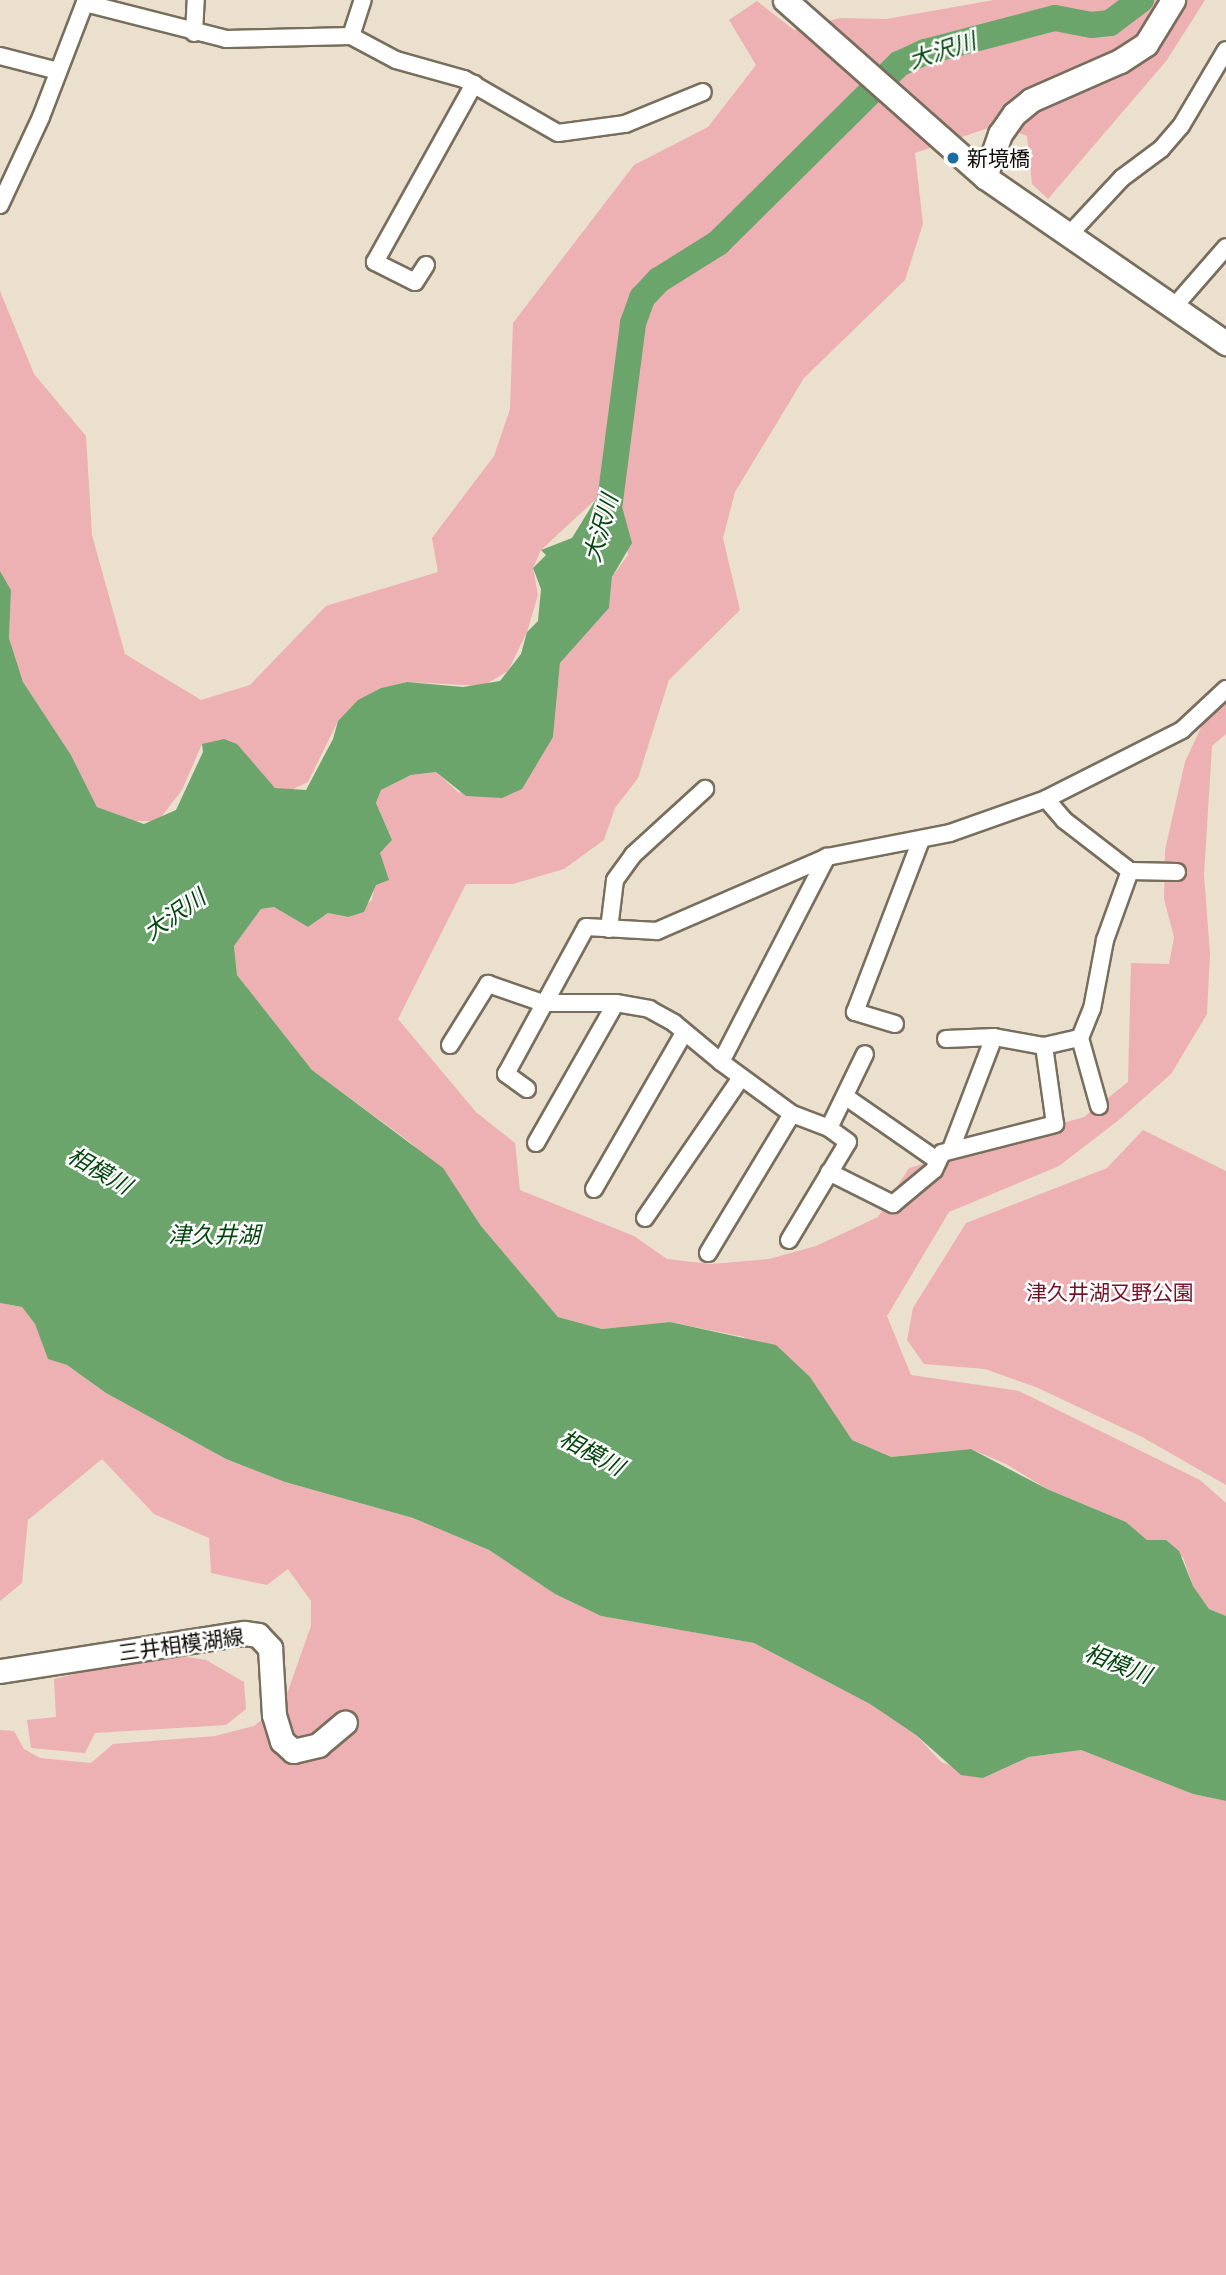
<!DOCTYPE html>
<html>
<head>
<meta charset="utf-8">
<style>
	body { margin:0 }
	#map { position:relative; width:1226px; height:2275px; overflow:hidden; background:#ebe0cd; font-family:"Exo 2","Noto Sans JP",sans-serif }
	div>[style] { position:absolute }
	.green>* { inset:0; background:#edb0b3 }
	.water>* { inset:0; background:#6ba56b }
	.river>* { height:26px; margin:-13px; padding:0 13px; transform-origin:13px; border-radius:13px; background:#6ba56b }
	.roads { filter:drop-shadow(2px 0 #786e5d) drop-shadow(-2px 0 #786e5d) drop-shadow(0 2px #786e5d) drop-shadow(0 -2px #786e5d) }
	.street>* { height:16px; margin:-8px; padding:0 8px; transform-origin:8px; border-radius:8px; background:#fff }
	.secondary>* { height:23px; margin:-11.5px; padding:0 11.5px; transform-origin:11.5px; border-radius:11.5px; background:#fff }
	.dots>* { width:19px; height:19px; translate:-50% -50%; box-sizing:border-box; border:4px solid #fff; border-radius:50% }
	span { translate:-50% -50%; white-space:nowrap; text-align:center; line-height:1.15; -webkit-text-stroke:5px #fff; paint-order:stroke }
	.poi-label { font-size:21px; color:#0f0b05 }
	.left { translate:0 -50%; text-align:left }
	.park-label { font-size:21px; color:#761127 }
	.street-label { font-size:21px; color:#0f0b05 }
	.water-label { font-size:23px; color:#04470e; font-style:italic }
</style>
</head>
<body>
<div id="map">
	<div class="green">
		<div style="clip-path:polygon(994px 0,1205px 0,1167px 60px,1048px 199px,1032px 184px,1027px 136px,997px 125px,915px 153px,923px 224px,905px 280px,804px 378px,735px 492px,723px 538px,740px 610px,669px 680px,638px 778px,615px 808px,604px 840px,564px 869px,513px 884px,466px 884px,398px 1019px,476px 1112px,515px 1143px,520px 1190px,634px 1236px,667px 1259px,711px 1264px,769px 1259px,816px 1246px,878px 1217px,909px 1168px,1084px 1117px,1128px 1082px,1131px 963px,1169px 964px,1174px 937px,1164px 899px,1165px 850px,1185px 762px,1203px 723px,1226px 702px,1226px 734px,1212px 746px,1204px 874px,1210px 954px,1207px 1014px,1171px 1074px,1120px 1119px,1059px 1166px,949px 1212px,887px 1316px,911px 1375px,1019px 1391px,1200px 1480px,1226px 1503px,1226px 1616px,1209px 1609px,1193px 1586px,1183px 1557px,1147px 1540px,1126px 1522px,1047px 1489px,1006px 1464px,971px 1449px,890px 1457px,852px 1440px,744px 1337px,670px 1322px,602px 1329px,558px 1317px,481px 1226px,460px 1194px,411px 1143px,312px 1070px,237px 975px,234px 946px,261px 909px,274px 907px,308px 927px,328px 913px,348px 917px,372px 900px,380px 853px,392px 840px,376px 803px,381px 790px,411px 775px,436px 772px,459px 793px,553px 737px,560px 663px,609px 608px,612px 577px,628px 555px,621px 503px,596px 499px,541px 550px,533px 568px,538px 595px,527px 632px,508px 671px,483px 686px,407px 682px,381px 688px,359px 700px,338px 721px,308px 782px,291px 790px,276px 788px,202px 744px,182px 790px,158px 821px,136px 821px,97px 807px,71px 755px,23px 682px,9px 638px,11px 590px,0 571px,0 291px,34px 374px,86px 436px,92px 535px,125px 654px,201px 700px,250px 685px,326px 606px,438px 572px,432px 538px,494px 456px,510px 409px,513px 323px,634px 165px,708px 127px,756px 65px,729px 20px,757px 1px,794px 30px,840px 18px,886px 19px)"></div>
		<div style="clip-path:polygon(1143px 1130px,1226px 1171px,1226px 1485px,1142px 1437px,1038px 1388px,985px 1369px,924px 1364px,907px 1340px,913px 1308px,966px 1223px,1107px 1168px)"></div>
		<div style="clip-path:polygon(0 1303px,22px 1307px,35px 1324px,49px 1359px,67px 1365px,106px 1393px,226px 1459px,285px 1482px,413px 1518px,489px 1550px,555px 1594px,601px 1616px,754px 1643px,870px 1704px,916px 1735px,941px 1762px,983px 1778px,1029px 1757px,1081px 1750px,1193px 1794px,1226px 1801px,1226px 2275px,0 2275px,0 1730px,14px 1731px,24px 1749px,40px 1758px,91px 1763px,113px 1744px,215px 1736px,254px 1726px,284px 1702px,311px 1626px,311px 1601px,288px 1569px,267px 1585px,211px 1573px,209px 1538px,154px 1514px,102px 1459px,28px 1520px,22px 1583px,0 1601px)"></div>
		<div style="clip-path:polygon(161px 1653px,206px 1660px,244px 1682px,246px 1709px,226px 1725px,95px 1733px,85px 1753px,31px 1748px,27px 1720px,56px 1717px,54px 1679px)"></div>
	</div>
	<div class="water">
		<div style="clip-path:polygon(596px 499px,621px 503px,632px 543px,612px 577px,609px 608px,560px 663px,553px 737px,522px 789px,502px 798px,466px 796px,436px 772px,411px 775px,381px 790px,376px 803px,392px 840px,380px 853px,389px 880px,376px 885px,364px 912px,348px 917px,328px 913px,308px 927px,274px 907px,261px 909px,234px 946px,237px 975px,312px 1070px,443px 1168px,481px 1226px,558px 1317px,602px 1329px,670px 1322px,776px 1345px,810px 1377px,852px 1440px,891px 1457px,971px 1449px,1047px 1489px,1126px 1522px,1147px 1540px,1166px 1540px,1179px 1551px,1193px 1586px,1209px 1609px,1226px 1616px,1226px 1801px,1193px 1794px,1081px 1750px,1029px 1757px,983px 1778px,961px 1775px,916px 1735px,870px 1704px,754px 1643px,601px 1616px,555px 1594px,489px 1550px,413px 1518px,285px 1482px,226px 1459px,106px 1393px,67px 1365px,48px 1359px,35px 1324px,22px 1307px,0 1303px,0 571px,11px 590px,9px 638px,23px 682px,71px 755px,97px 807px,144px 824px,176px 810px,203px 752px,202px 744px,224px 739px,237px 744px,275px 788px,306px 790px,333px 739px,338px 721px,358px 700px,381px 688px,407px 682px,463px 687px,500px 681px,521px 654px,527px 632px,538px 621px,541px 589px,533px 568px,546px 555px,541px 550px,572px 538px)"></div>
	</div>
	<div class="river">
		<div style="left:599px;top:535px;width:36px;rotate:-72deg"></div>
		<div style="left:610px;top:501px;width:179px;rotate:-82.6deg"></div>
		<div style="left:633px;top:323px;width:27px;rotate:-70deg"></div>
		<div style="left:642px;top:298px;width:25px;rotate:-47deg"></div>
		<div style="left:659px;top:280px;width:70px;rotate:-32.1deg"></div>
		<div style="left:718px;top:243px;width:255px;rotate:-44.7deg"></div>
		<div style="left:899px;top:64px;width:29px;rotate:-25deg"></div>
		<div style="left:925px;top:52px;width:134px;rotate:-14.7deg"></div>
		<div style="left:1055px;top:18px;width:37px;rotate:11deg"></div>
		<div style="left:1091px;top:25px;width:19px;rotate:-6deg"></div>
		<div style="left:1110px;top:23px;width:39px;rotate:-37deg"></div>
	</div>
	<div class="roads">
		<div class="street">
			<div style="left:85px;top:3px;width:146px;rotate:14.3deg"></div>
			<div style="left:226px;top:39px;width:125px;rotate:-1.4deg"></div>
			<div style="left:351px;top:36px;width:51px;rotate:28.1deg"></div>
			<div style="left:396px;top:60px;width:71px;rotate:15.6deg"></div>
			<div style="left:464px;top:79px;width:108px;rotate:29.9deg"></div>
			<div style="left:558px;top:133px;width:68px;rotate:-7.7deg"></div>
			<div style="left:625px;top:124px;width:84px;rotate:-22.3deg"></div>
			<div style="left:194px;top:33px;width:33px;rotate:-87deg"></div>
			<div style="left:351px;top:36px;width:38px;rotate:-72deg"></div>
			<div style="left:0;top:56px;width:60px;rotate:14.5deg"></div>
			<div style="left:0;top:205px;width:97px;rotate:-65deg"></div>
			<div style="left:41px;top:117px;width:125px;rotate:-69deg"></div>
			<div style="left:1067px;top:237px;width:81px;rotate:-47deg"></div>
			<div style="left:1122px;top:178px;width:49px;rotate:-36.6deg"></div>
			<div style="left:1161px;top:149px;width:30px;rotate:-49deg"></div>
			<div style="left:1181px;top:126px;width:88px;rotate:-59.4deg"></div>
			<div style="left:426px;top:265px;width:20px;rotate:123deg"></div>
			<div style="left:415px;top:282px;width:45px;rotate:-153.4deg"></div>
			<div style="left:375px;top:262px;width:204px;rotate:-60.9deg"></div>
			<div style="left:1172px;top:309px;width:82px;rotate:-48.9deg"></div>
			<div style="left:1046px;top:799px;width:28px;rotate:49deg"></div>
			<div style="left:1064px;top:820px;width:83px;rotate:37.7deg"></div>
			<div style="left:1130px;top:871px;width:47px;rotate:1.2deg"></div>
			<div style="left:609px;top:929px;width:49px;rotate:-83deg"></div>
			<div style="left:615px;top:880px;width:31px;rotate:-54deg"></div>
			<div style="left:633px;top:855px;width:98px;rotate:-42.5deg"></div>
			<div style="left:895px;top:1024px;width:42px;rotate:-163.3deg"></div>
			<div style="left:855px;top:1012px;width:184px;rotate:-69deg"></div>
			<div style="left:946px;top:1039px;width:48px;rotate:-2.4deg"></div>
			<div style="left:994px;top:1037px;width:51px;rotate:10.2deg"></div>
			<div style="left:1044px;top:1046px;width:37px;rotate:-13deg"></div>
			<div style="left:450px;top:1045px;width:72px;rotate:-58.1deg"></div>
			<div style="left:488px;top:984px;width:58px;rotate:19.1deg"></div>
			<div style="left:543px;top:1003px;width:73px"></div>
			<div style="left:527px;top:1089px;width:26px;rotate:-144deg"></div>
			<div style="left:506px;top:1074px;width:167px;rotate:-61.4deg"></div>
			<div style="left:586px;top:927px;width:71px;rotate:3.2deg"></div>
			<div style="left:657px;top:931px;width:185px;rotate:-23.5deg"></div>
			<div style="left:827px;top:857px;width:125px;rotate:-11deg"></div>
			<div style="left:950px;top:833px;width:102px;rotate:-19.5deg"></div>
			<div style="left:1046px;top:799px;width:153px;rotate:-26.9deg"></div>
			<div style="left:1182px;top:730px;width:60px;rotate:-43deg"></div>
			<div style="left:846px;top:1097px;width:112px;rotate:34.8deg"></div>
			<div style="left:1099px;top:1106px;width:71px;rotate:-105.6deg"></div>
			<div style="left:1080px;top:1038px;width:31px;rotate:-68deg"></div>
			<div style="left:1092px;top:1009px;width:70px;rotate:-79.3deg"></div>
			<div style="left:1105px;top:940px;width:73px;rotate:-70.1deg"></div>
			<div style="left:829px;top:1128px;width:82px;rotate:-64.1deg"></div>
			<div style="left:536px;top:1143px;width:161px;rotate:-60.3deg"></div>
			<div style="left:616px;top:1003px;width:34px;rotate:10deg"></div>
			<div style="left:649px;top:1009px;width:29px;rotate:29deg"></div>
			<div style="left:674px;top:1023px;width:61px;rotate:39.7deg"></div>
			<div style="left:951px;top:1149px;width:120px;rotate:-69deg"></div>
			<div style="left:829px;top:1172px;width:72px;rotate:26.6deg"></div>
			<div style="left:893px;top:1204px;width:53px;rotate:-39.7deg"></div>
			<div style="left:934px;top:1170px;width:19px;rotate:-65deg"></div>
			<div style="left:942px;top:1153px;width:117px;rotate:-14.4deg"></div>
			<div style="left:1055px;top:1124px;width:79px;rotate:-98deg"></div>
			<div style="left:594px;top:1189px;width:180px;rotate:-60deg"></div>
			<div style="left:645px;top:1218px;width:168px;rotate:-55.6deg"></div>
			<div style="left:789px;top:1240px;width:114px;rotate:-59deg"></div>
			<div style="left:848px;top:1142px;width:24px;rotate:-144deg"></div>
			<div style="left:829px;top:1128px;width:40px;rotate:-159deg"></div>
			<div style="left:792px;top:1114px;width:88px;rotate:-143.8deg"></div>
			<div style="left:721px;top:1062px;width:231px;rotate:-62.7deg"></div>
			<div style="left:708px;top:1253px;width:162px;rotate:-58.9deg"></div>
		</div>
		<div class="secondary">
			<div style="left:785px;top:0;width:267px;rotate:41.5deg"></div>
			<div style="left:985px;top:177px;width:293px;rotate:34.6deg"></div>
			<div style="left:985px;top:177px;width:46px;rotate:-70.8deg"></div>
			<div style="left:1000px;top:134px;width:24px;rotate:-55deg"></div>
			<div style="left:1014px;top:114px;width:22px;rotate:-39deg"></div>
			<div style="left:1031px;top:100px;width:97px;rotate:-23.7deg"></div>
			<div style="left:1120px;top:61px;width:31px;rotate:-33deg"></div>
			<div style="left:1146px;top:44px;width:52px;rotate:-58.5deg"></div>
			<div style="left:0;top:1671px;width:247px;rotate:-8.9deg"></div>
			<div style="left:244px;top:1633px;width:14px;rotate:8deg"></div>
			<div style="left:258px;top:1635px;width:18px;rotate:47deg"></div>
			<div style="left:270px;top:1648px;width:67px;rotate:86.6deg"></div>
			<div style="left:274px;top:1715px;width:27px;rotate:73deg"></div>
			<div style="left:282px;top:1741px;width:15px;rotate:42deg"></div>
			<div style="left:293px;top:1751px;width:26px;rotate:-13deg"></div>
			<div style="left:318px;top:1745px;width:35px;rotate:-40deg"></div>
		</div>
	</div>
	<div class="dots">
		<div style="left:953px;top:158px;background:#1c6d9f"></div>
	</div>
	<div class="poi-label">
		<span class="left" style="left:967px;top:158px">新境橋</span>
	</div>
	<div class="park-label">
		<span style="left:1110px;top:1292px">津久井湖又野公園</span>
	</div>
	<div class="street-label">
		<span style="left:181px;top:1644px;rotate:-8deg">三井相模湖線</span>
	</div>
	<div class="water-label">
		<span style="left:942px;top:50px;rotate:-18deg">大沢川</span>
		<span style="left:600px;top:528px;rotate:-74deg">大沢川</span>
		<span style="left:174px;top:914px;rotate:-35deg">大沢川</span>
		<span style="left:100px;top:1170px;rotate:30deg">相模川</span>
		<span style="left:214px;top:1234px">津久井湖</span>
		<span style="left:592px;top:1452px;rotate:28deg">相模川</span>
		<span style="left:1118px;top:1663px;rotate:21deg">相模川</span>
	</div>
</div>
</body>
</html>
